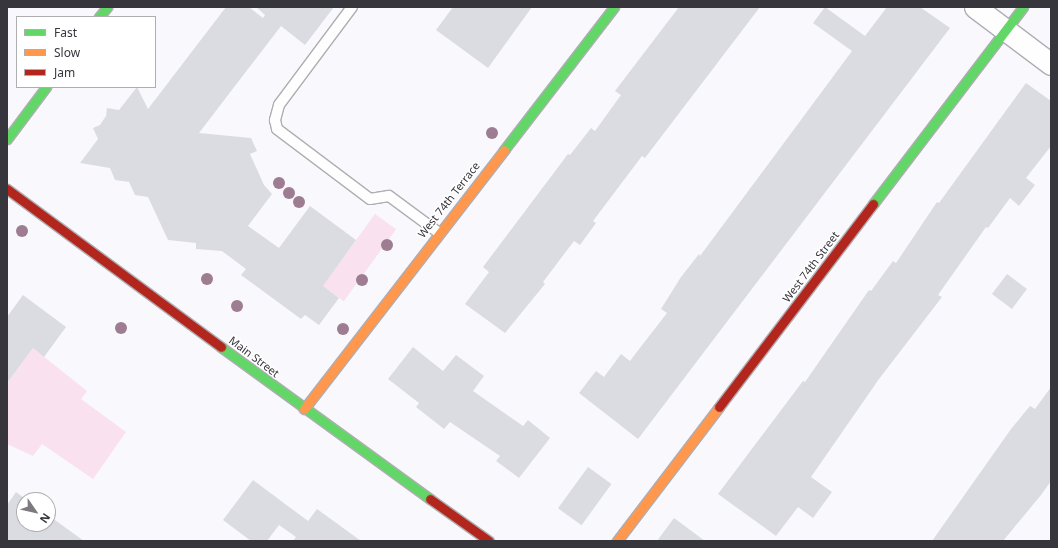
<!DOCTYPE html>
<html>
<head>
<meta charset="utf-8">
<style>
	body { margin:0 }
	#map { position:relative; width:1058px; height:548px; overflow:hidden; background:#f9f8fc; font-family:"Noto Sans",sans-serif }
	div>[style] { position:absolute }
	.green>* { inset:0; background:#fae1ef; transform-origin:0 0 }
	.building>* { inset:0; background:#dbdce2; transform-origin:0 0 }
	.roads { filter:drop-shadow(1px 0 #aeadb2) drop-shadow(-1px 0 #aeadb2) drop-shadow(0 1px #aeadb2) drop-shadow(0 -1px #aeadb2) }
	.lane>* { height:10px; margin:-5px; padding:0 5px; transform-origin:5px; border-radius:5px; background:#fefeff }
	.street>* { height:21px; margin:-10.5px; padding:0 10.5px; transform-origin:10.5px; border-radius:10.5px; background:#fefeff }
	.fast>* { height:9px; margin:-4.5px; padding:0 4.5px; transform-origin:4.5px; border-radius:4.5px; background:#63d668 }
	.slow>* { height:9px; margin:-4.5px; padding:0 4.5px; transform-origin:4.5px; border-radius:4.5px; background:#ff974d }
	.jam>* { height:9px; margin:-4.5px; padding:0 4.5px; transform-origin:4.5px; border-radius:4.5px; background:#b3261e }
	.trees>* { width:12px; height:12px; margin:-6px; border-radius:50%; background:#9e7c92 }
	span { translate:-50% -50%; white-space:nowrap; text-align:center; line-height:1.15; -webkit-text-stroke:3px #fff; paint-order:stroke }
	.street-label { font-size:11px; color:#38363d }
	.frame { position:absolute; inset:0; border:8px solid #38363d; pointer-events:none }
	.legend { position:absolute; left:16px; top:16px; width:140px; height:72px; box-sizing:border-box; background:#fff; border:1px solid #afafb1; margin:0; padding:5px 7px; list-style:none; font-size:12px; color:#38363d }
	.legend li { display:flex; align-items:center; gap:8px; height:20px }
	.legend b { width:20px; border:1px solid #afafb1 }
	.north { position:absolute; left:16px; top:492px; width:40px; height:40px; box-sizing:border-box; background:#fff; border:1px solid #afafb1; border-radius:50%; rotate:124deg; font-size:11px; font-weight:700; line-height:16px; text-align:center; color:#38363d }
	.north::after { content:''; display:block; margin:auto; width:14px; height:18px; background:#7c7a80; clip-path:polygon(50% 0,100% 100%,50% 72%,0 100%) }
</style>
</head>
<body>
<div id="map">
	<div class="green">
		<div style="left:375px;top:214px;width:26px;height:89px;rotate:36deg"></div>
		<div style="clip-path:polygon(33px 348px,87px 391px,81px 399px,126px 432px,93px 479px,42px 444px,33px 456px,7px 444px,7px 383px)"></div>
	</div>
	<div class="building">
		<div style="clip-path:polygon(226px 7px,249px 7px,263px 18px,265px 15px,256px 7px,334px 7px,305px 45px,281px 26px,199px 133px,251px 138px,257px 151px,250px 154px,264px 185px,272px 194px,248px 226px,279px 248px,310px 206px,356px 240px,323px 286px,339px 298px,319px 325px,305px 315px,301px 319px,241px 275px,246px 269px,222px 251px,196px 249px,196px 243px,168px 240px,148px 197px,135px 195px,129px 182px,115px 180px,110px 168px,80px 163px,98px 139px,93px 128px,100px 125px,106px 116px,107px 108px,119px 110px,137px 87px,148px 109px)"></div>
		<div style="clip-path:polygon(453px 7px,532px 7px,488px 68px,436px 30px)"></div>
		<div style="clip-path:polygon(679px 7px,760px 7px,645px 158px,642px 156px,593px 221px,596px 223px,580px 245px,574px 241px,543px 282px,545px 284px,505px 333px,465px 304px,489px 272px,483px 267px,568px 154px,570px 155px,591px 128px,595px 131px,621px 95px,615px 91px)"></div>
		<div style="clip-path:polygon(825px 7px,865px 36px,887px 7px,920px 7px,950px 28px,638px 439px,579px 393px,596px 371px,604px 377px,621px 354px,630px 361px,636px 353px,667px 313px,661px 309px,681px 277px,699px 254px,700px 256px,852px 51px,813px 23px)"></div>
		<div style="clip-path:polygon(1026px 83px,1051px 101px,1051px 146px,1026px 178px,1035px 185px,1019px 206px,1010px 198px,988px 228px,986px 227px,938px 295px,942px 297px,879px 379px,811px 477px,832px 492px,813px 518px,798px 507px,776px 536px,718px 494px,803px 381px,805px 382px,869px 290px,871px 291px,893px 261px,896px 263px,937px 202px,939px 203px)"></div>
		<div style="left:1007px;top:274px;width:25px;height:25px;rotate:37deg"></div>
		<div style="clip-path:polygon(23px 295px,66px 327px,44px 357px,33px 348px,7px 383px,7px 317px)"></div>
		<div style="clip-path:polygon(413px 347px,443px 371px,456px 355px,484px 376px,473px 391px,523px 426px,528px 420px,550px 438px,519px 478px,496px 461px,500px 456px,450px 422px,444px 429px,416px 407px,419px 403px,388px 379px)"></div>
		<div style="clip-path:polygon(1051px 387px,1051px 481px,1041px 495px,1003px 541px,932px 541px,1011px 429px,1030px 406px,1035px 409px)"></div>
		<div style="left:588px;top:467px;width:29px;height:51px;rotate:36deg"></div>
		<div style="clip-path:polygon(253px 480px,308px 521px,317px 509px,361px 541px,293px 541px,296px 537px,279px 525px,267px 541px,251px 541px,223px 520px)"></div>
		<div style="clip-path:polygon(16px 492px,27px 500px,24px 500px,24px 524px,48px 524px,48px 515px,84px 541px,7px 541px,7px 505px)"></div>
		<div style="clip-path:polygon(674px 518px,705px 541px,657px 541px)"></div>
	</div>
	<div class="roads">
		<div class="lane">
			<div style="left:352px;top:7px;width:122px;rotate:126.7deg"></div>
			<div style="left:279px;top:105px;width:16px;rotate:105deg"></div>
			<div style="left:275px;top:120px;width:9px;rotate:77deg"></div>
			<div style="left:277px;top:129px;width:116px;rotate:37deg"></div>
			<div style="left:370px;top:199px;width:19px;rotate:-9deg"></div>
			<div style="left:389px;top:196px;width:62px;rotate:36.5deg"></div>
		</div>
		<div class="street">
			<div style="left:975px;top:7px;width:95px;rotate:36.9deg"></div>
		</div>
		<div class="fast">
			<div style="left:99px;top:17px;width:13px;rotate:-51deg"></div>
			<div style="left:7px;top:139px;width:65px;rotate:-53.1deg"></div>
			<div style="left:504px;top:150px;width:180px;rotate:-52.4deg"></div>
			<div style="left:873px;top:204px;width:248px;rotate:-52.7deg"></div>
			<div style="left:221px;top:347px;width:258px;rotate:36deg"></div>
		</div>
		<div class="slow">
			<div style="left:304px;top:409px;width:327px;rotate:-52.3deg"></div>
			<div style="left:617px;top:541px;width:168px;rotate:-52.7deg"></div>
		</div>
		<div class="jam">
			<div style="left:7px;top:189px;width:266px;rotate:36.4deg"></div>
			<div style="left:719px;top:407px;width:255px;rotate:-52.8deg"></div>
			<div style="left:430px;top:499px;width:72px;rotate:35.4deg"></div>
		</div>
	</div>
	<div class="trees">
		<div style="left:492px;top:133px"></div>
		<div style="left:279px;top:183px"></div>
		<div style="left:289px;top:193px"></div>
		<div style="left:299px;top:202px"></div>
		<div style="left:22px;top:231px"></div>
		<div style="left:387px;top:245px"></div>
		<div style="left:207px;top:279px"></div>
		<div style="left:362px;top:280px"></div>
		<div style="left:237px;top:306px"></div>
		<div style="left:121px;top:328px"></div>
		<div style="left:343px;top:329px"></div>
	</div>
	<div class="street-label">
		<span style="left:449px;top:200px;rotate:-52deg">West 74th Terrace</span>
		<span style="left:811px;top:267px;rotate:-53deg">West 74th Street</span>
		<span style="left:254px;top:357px;rotate:37deg">Main Street</span>
	</div>
	<div class="frame"></div>
	<ul class="legend">
	<li><b style="height:5px;background:#63d668"></b>Fast</li>
	<li><b style="height:5px;background:#ff974d"></b>Slow</li>
	<li><b style="height:5px;background:#b3261e"></b>Jam</li>
	</ul>
	<div class="north">N</div>
</div>
</body>
</html>
